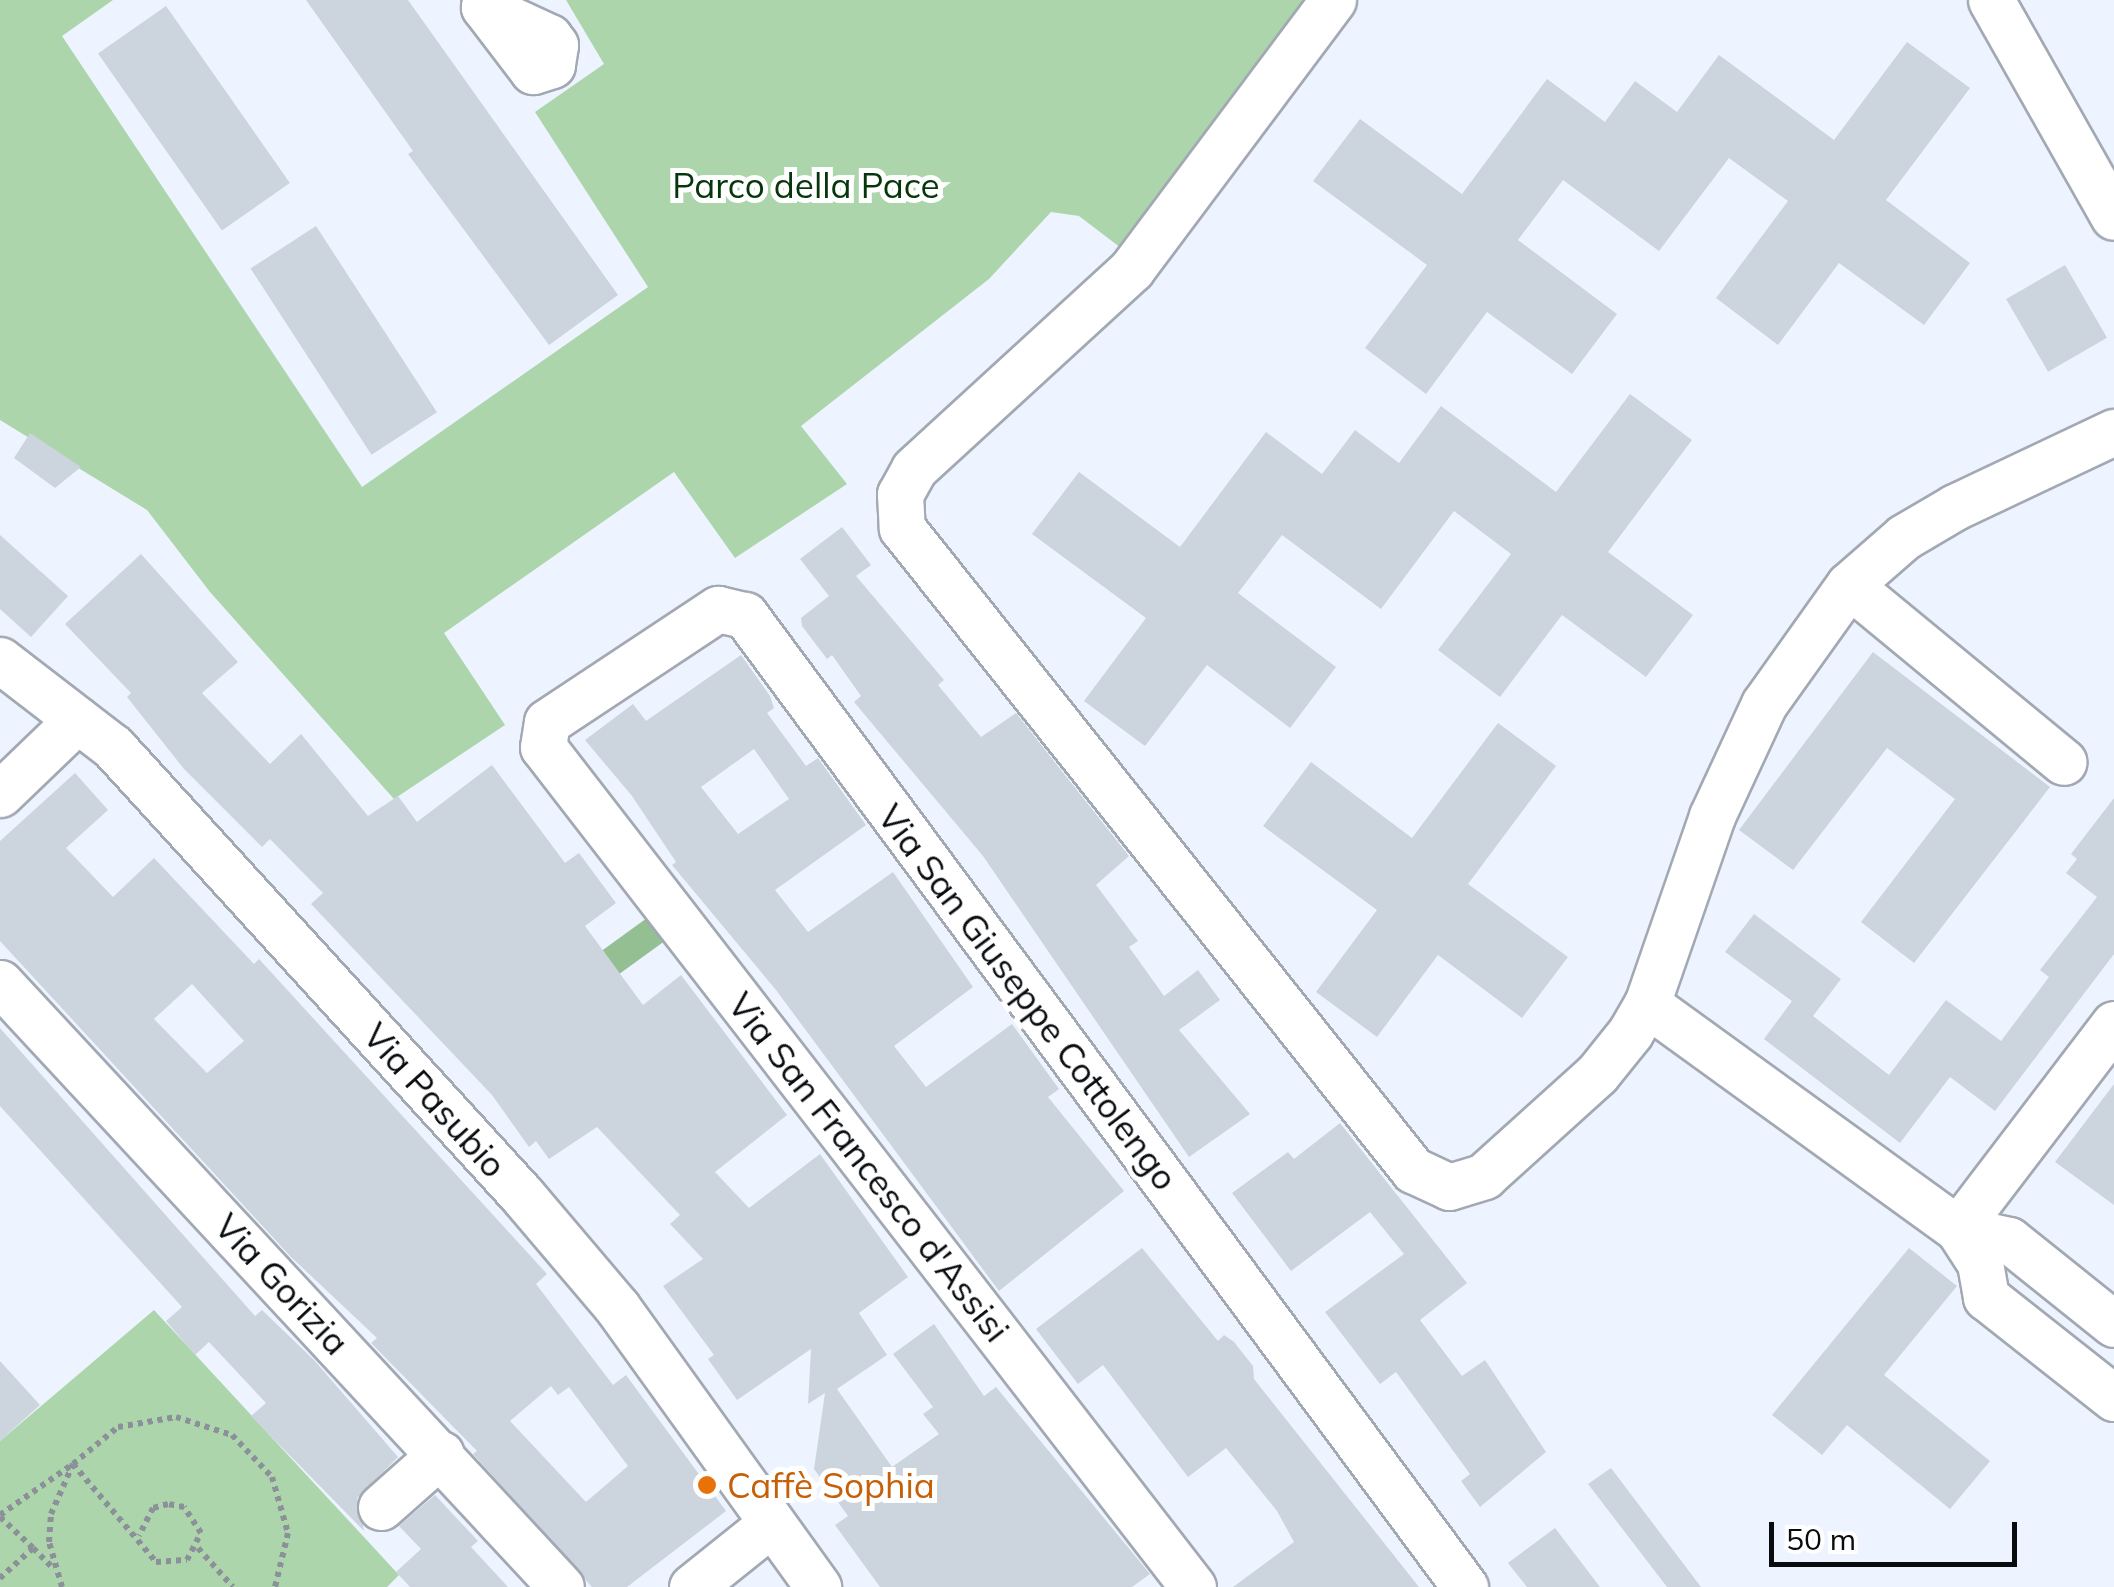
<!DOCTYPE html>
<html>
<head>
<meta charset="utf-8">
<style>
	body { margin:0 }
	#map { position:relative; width:2114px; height:1587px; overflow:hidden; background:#edf4ff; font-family:Mulish,sans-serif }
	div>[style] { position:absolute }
	.green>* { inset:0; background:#acd5ac }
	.forest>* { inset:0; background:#93bf93; transform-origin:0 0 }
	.building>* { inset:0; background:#ccd4de; transform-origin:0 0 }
	.path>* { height:6px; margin-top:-3px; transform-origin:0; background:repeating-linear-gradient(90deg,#8c9199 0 5px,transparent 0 10px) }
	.roads { filter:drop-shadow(2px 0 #a2a9b3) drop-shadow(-2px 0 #a2a9b3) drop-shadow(0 2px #a2a9b3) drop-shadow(0 -2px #a2a9b3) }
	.minor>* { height:45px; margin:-22.5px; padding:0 22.5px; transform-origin:22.5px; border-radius:22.5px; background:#fff }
	.dots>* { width:28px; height:28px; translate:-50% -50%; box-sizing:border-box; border:5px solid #fff; border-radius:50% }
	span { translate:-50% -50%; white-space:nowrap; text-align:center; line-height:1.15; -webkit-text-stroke:10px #fff; paint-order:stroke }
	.park-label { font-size:35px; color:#06370c }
	.street-label { font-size:35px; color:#090c0f }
	.food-label { font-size:35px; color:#c56008 }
	.left { translate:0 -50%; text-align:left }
	.scale { position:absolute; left:1769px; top:1522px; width:248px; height:45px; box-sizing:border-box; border:5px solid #090c0f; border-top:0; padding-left:12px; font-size:30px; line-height:35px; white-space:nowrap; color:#090c0f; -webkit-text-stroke:8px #fff; paint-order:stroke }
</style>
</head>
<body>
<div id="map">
	<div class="green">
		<div style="clip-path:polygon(0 0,113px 0,62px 36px,362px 487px,648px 287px,535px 112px,604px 64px,566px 0,1306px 0,1121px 248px,1079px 216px,1051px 212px,989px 279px,801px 426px,847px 484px,735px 558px,674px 472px,444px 633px,505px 725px,394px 799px,210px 592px,147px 510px,0 420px)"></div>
		<div style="clip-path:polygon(154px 1310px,399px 1575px,387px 1587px,0 1587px,0 1441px)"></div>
	</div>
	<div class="forest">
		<div style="left:647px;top:918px;width:29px;height:55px;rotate:54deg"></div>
	</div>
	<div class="building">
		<div style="clip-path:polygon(306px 0,408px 0,618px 295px,549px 345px,408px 154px,413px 151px)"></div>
		<div style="left:166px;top:6px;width:216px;height:83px;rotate:55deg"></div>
		<div style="clip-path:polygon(1907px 42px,1970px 88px,1886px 200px,1970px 263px,1924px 325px,1839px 263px,1778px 345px,1716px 298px,1788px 201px,1729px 158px,1659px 251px,1563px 180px,1518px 240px,1617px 314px,1572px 374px,1487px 312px,1426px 394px,1365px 348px,1427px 265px,1313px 181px,1360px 119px,1462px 194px,1547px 79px,1605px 122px,1635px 81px,1677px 112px,1719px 55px,1834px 140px)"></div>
		<div style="left:316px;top:226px;width:222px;height:78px;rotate:57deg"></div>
		<div style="left:2065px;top:265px;width:84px;height:68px;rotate:60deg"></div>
		<div style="clip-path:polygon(1630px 394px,1692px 440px,1608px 552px,1693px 615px,1646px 677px,1562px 615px,1500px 697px,1438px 650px,1511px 554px,1454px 511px,1381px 609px,1282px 535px,1238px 593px,1336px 667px,1290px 728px,1207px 665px,1145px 746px,1084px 701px,1146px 618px,1032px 534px,1079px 472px,1180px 547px,1266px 432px,1322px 474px,1355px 430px,1399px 463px,1441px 406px,1556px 492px)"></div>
		<div style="clip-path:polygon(30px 433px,81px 467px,55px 488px,14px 458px)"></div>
		<div style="clip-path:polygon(842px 527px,871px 565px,856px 576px,944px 680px,938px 685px,981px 737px,1016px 713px,1129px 856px,1096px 885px,1138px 941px,1129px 947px,1164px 996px,1198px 970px,1220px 1000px,1179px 1030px,1250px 1114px,1189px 1157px,983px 856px,854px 702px,861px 696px,832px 655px,827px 659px,802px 626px,801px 618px,829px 596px,800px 559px)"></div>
		<div style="clip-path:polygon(0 535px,68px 596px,31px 637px,0 609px)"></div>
		<div style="clip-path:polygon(141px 554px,238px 662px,202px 693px,270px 764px,301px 734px,368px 816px,398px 796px,417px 822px,492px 765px,565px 863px,579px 853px,616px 903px,585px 926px,643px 1005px,681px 975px,787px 1115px,715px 1172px,749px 1208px,820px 1154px,908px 1277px,859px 1313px,887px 1355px,837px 1389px,892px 1467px,939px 1434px,923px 1414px,933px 1407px,893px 1354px,934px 1324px,984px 1396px,996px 1387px,1150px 1574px,1132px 1587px,880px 1587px,835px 1525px,848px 1516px,814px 1469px,825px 1393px,808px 1404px,811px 1349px,737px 1400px,708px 1359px,714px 1355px,663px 1286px,703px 1259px,670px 1224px,680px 1215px,597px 1127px,549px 1159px,536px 1141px,529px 1147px,492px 1095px,311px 904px,323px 893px,270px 839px,262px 847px,184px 769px,127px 697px,131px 693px,65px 624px)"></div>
		<div style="clip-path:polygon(1873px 652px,2050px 787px,1914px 963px,1861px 922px,1955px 799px,1887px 748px,1793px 870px,1739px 830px)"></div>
		<div style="clip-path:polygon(evenodd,741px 655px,770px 696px,774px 708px,767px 713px,806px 766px,818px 758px,866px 825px,775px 890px,808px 932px,893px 872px,973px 987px,894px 1046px,926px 1087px,1012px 1024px,1059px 1089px,1048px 1097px,1124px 1191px,999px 1291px,776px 990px,672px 865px,676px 862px,632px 796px,585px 740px,633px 704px,646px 721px,741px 655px,754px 749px,789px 799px,738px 834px,701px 787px,754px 749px)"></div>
		<div style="clip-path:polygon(1498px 723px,1556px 766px,1468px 884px,1568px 957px,1522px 1018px,1438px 955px,1377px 1037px,1316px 992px,1377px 910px,1263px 826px,1311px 762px,1412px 838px)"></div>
		<div style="clip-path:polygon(evenodd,75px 773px,108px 810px,66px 848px,113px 897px,154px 858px,254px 964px,259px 959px,547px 1274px,536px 1284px,613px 1385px,626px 1375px,726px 1511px,627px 1587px,592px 1587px,473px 1454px,477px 1451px,371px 1343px,377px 1338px,291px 1257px,0 941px,0 841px,75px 773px,192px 984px,244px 1041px,207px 1073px,154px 1019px,192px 984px,75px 773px,551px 1386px,558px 1395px,569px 1387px,628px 1466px,586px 1502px,510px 1421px,551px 1386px)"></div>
		<div style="clip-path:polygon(2114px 798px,2114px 954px,1995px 1111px,1950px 1077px,1900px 1143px,1764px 1039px,1792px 1001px,1725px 952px,1754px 914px,1841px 979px,1813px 1016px,1889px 1075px,1946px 1000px,2001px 1041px,2049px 977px,2040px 970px,2097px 897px,2066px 873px,2077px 859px,2071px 854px)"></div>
		<div style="clip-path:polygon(0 1028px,255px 1316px,262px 1310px,314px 1360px,398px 1457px,357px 1498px,364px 1531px,251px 1416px,266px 1403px,209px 1342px,195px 1355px,166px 1321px,182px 1307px,0 1106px)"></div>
		<div style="clip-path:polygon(2114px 1084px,2114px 1205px,2055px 1162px)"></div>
		<div style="clip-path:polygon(1340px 1123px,1467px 1283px,1420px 1320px,1462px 1376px,1485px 1360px,1546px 1452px,1480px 1507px,1461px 1481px,1470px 1474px,1396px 1372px,1380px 1384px,1325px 1312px,1404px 1254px,1370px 1212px,1291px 1271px,1232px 1193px,1288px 1152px,1294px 1159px)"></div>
		<div style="clip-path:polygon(1142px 1248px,1218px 1341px,1224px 1335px,1234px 1342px,1253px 1366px,1254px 1379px,1419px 1587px,1233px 1587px,1294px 1542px,1277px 1511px,1226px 1448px,1188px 1477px,1103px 1365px,1078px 1384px,1036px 1329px)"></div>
		<div style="clip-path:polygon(1909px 1248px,1957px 1286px,1884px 1375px,1990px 1461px,1950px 1509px,1847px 1425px,1822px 1455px,1772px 1415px)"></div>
		<div style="clip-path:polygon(0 1361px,40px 1405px,0 1441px)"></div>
		<div style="clip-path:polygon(1611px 1468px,1701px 1587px,1667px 1587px,1588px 1484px)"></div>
		<div style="clip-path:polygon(435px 1495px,478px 1541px,471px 1547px,508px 1587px,410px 1587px,396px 1572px,421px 1549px,399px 1526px)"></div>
		<div style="clip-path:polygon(1555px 1528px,1600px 1587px,1527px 1587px,1508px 1563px)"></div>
	</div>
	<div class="path">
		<div style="left:0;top:1515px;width:89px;rotate:-34.9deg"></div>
		<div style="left:73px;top:1464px;width:128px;rotate:49.7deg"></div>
		<div style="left:156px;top:1562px;width:31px;rotate:-4deg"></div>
		<div style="left:187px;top:1560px;width:30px;rotate:-63deg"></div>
		<div style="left:201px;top:1533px;width:31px;rotate:-123deg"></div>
		<div style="left:184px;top:1507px;width:16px;rotate:-169deg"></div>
		<div style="left:168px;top:1504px;width:16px;rotate:165deg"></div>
		<div style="left:153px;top:1508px;width:31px;rotate:117deg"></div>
		<div style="left:0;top:1517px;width:45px;rotate:43.2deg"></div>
		<div style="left:33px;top:1548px;width:45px;rotate:137.7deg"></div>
		<div style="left:33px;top:1548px;width:28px;rotate:45deg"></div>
		<div style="left:198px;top:1548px;width:52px;rotate:48.1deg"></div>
		<div style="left:62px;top:1587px;width:47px;rotate:-106.1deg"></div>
		<div style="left:49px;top:1542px;width:28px;rotate:-86deg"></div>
		<div style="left:51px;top:1514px;width:55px;rotate:-66.3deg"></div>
		<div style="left:73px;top:1464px;width:58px;rotate:-39.4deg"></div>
		<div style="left:118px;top:1427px;width:59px;rotate:-9.8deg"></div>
		<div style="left:176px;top:1417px;width:59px;rotate:17.8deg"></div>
		<div style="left:232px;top:1435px;width:58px;rotate:46.4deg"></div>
		<div style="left:272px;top:1477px;width:58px;rotate:74.1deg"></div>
		<div style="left:288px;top:1533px;width:56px;rotate:103.5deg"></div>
	</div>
	<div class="roads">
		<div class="minor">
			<div style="left:1333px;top:0;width:336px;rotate:126.8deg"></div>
			<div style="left:1132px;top:269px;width:296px;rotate:137.5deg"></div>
			<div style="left:914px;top:469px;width:29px;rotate:119deg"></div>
			<div style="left:900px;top:494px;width:34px;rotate:87deg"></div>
			<div style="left:902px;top:528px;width:821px;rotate:51.48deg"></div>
			<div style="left:1413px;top:1170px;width:40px;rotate:25deg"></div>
			<div style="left:1449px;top:1187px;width:37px;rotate:-17deg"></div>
			<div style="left:1484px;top:1176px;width:152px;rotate:-42.1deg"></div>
			<div style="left:1597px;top:1074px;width:53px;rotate:-51.2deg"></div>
			<div style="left:1630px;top:1033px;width:34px;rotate:-60deg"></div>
			<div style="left:1647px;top:1004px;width:199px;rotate:-70.9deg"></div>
			<div style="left:1712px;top:816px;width:123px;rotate:-65.1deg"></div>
			<div style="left:1764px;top:704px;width:146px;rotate:-54.5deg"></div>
			<div style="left:1849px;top:585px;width:73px;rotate:-41.1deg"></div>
			<div style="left:1904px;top:537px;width:59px;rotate:-30.5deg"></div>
			<div style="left:1955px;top:507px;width:176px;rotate:-25.3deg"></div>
			<div style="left:1991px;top:0;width:249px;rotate:60.5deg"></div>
			<div style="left:484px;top:7px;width:72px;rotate:24.8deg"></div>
			<div style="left:549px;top:37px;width:10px;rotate:53deg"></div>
			<div style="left:555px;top:45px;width:20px;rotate:99deg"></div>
			<div style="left:552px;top:65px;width:20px;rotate:162deg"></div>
			<div style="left:533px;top:71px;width:81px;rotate:-127.4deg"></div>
			<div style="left:1849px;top:585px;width:278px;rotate:39.5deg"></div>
			<div style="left:0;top:660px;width:143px;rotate:37.6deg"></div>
			<div style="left:113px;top:747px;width:607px;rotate:47.61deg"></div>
			<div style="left:522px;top:1195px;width:147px;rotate:49.7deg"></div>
			<div style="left:617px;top:1307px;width:345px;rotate:54.3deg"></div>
			<div style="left:0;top:794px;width:107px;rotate:-43.9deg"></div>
			<div style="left:0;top:983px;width:824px;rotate:47.11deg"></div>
			<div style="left:1647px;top:1004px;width:384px;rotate:35.9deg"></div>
			<div style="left:1958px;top:1229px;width:40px;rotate:57.1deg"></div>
			<div style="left:1980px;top:1263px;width:35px;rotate:80deg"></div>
			<div style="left:1986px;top:1297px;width:163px;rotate:38.3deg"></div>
			<div style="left:2114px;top:1024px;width:258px;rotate:127.3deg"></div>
			<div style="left:1958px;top:1229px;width:52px;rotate:12.2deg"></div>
			<div style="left:2009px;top:1240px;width:134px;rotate:38.7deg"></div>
			<div style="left:381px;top:1507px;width:80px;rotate:-41.5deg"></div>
			<div style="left:692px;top:1587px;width:102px;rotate:-38.7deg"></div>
			<div style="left:1193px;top:1587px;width:1062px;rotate:-127.73deg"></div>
			<div style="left:543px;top:747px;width:25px;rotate:-81deg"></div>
			<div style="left:547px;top:722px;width:205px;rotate:-33.5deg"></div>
			<div style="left:718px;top:609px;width:28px;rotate:13deg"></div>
			<div style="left:745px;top:615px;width:1210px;rotate:53.47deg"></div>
		</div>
	</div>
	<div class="dots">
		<div style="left:707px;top:1485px;background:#e8710a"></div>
	</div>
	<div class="park-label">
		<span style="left:806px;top:185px">Parco della Pace</span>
	</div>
	<div class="street-label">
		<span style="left:1028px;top:997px;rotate:53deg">Via San Giuseppe Cottolengo</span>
		<span style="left:435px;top:1100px;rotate:48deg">Via Pasubio</span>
		<span style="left:869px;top:1167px;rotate:52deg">Via San Francesco d'Assisi</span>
		<span style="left:282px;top:1284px;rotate:47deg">Via Gorizia</span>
	</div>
	<div class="food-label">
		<span class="left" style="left:727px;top:1485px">Caffè Sophia</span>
	</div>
	<div class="scale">50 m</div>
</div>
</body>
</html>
